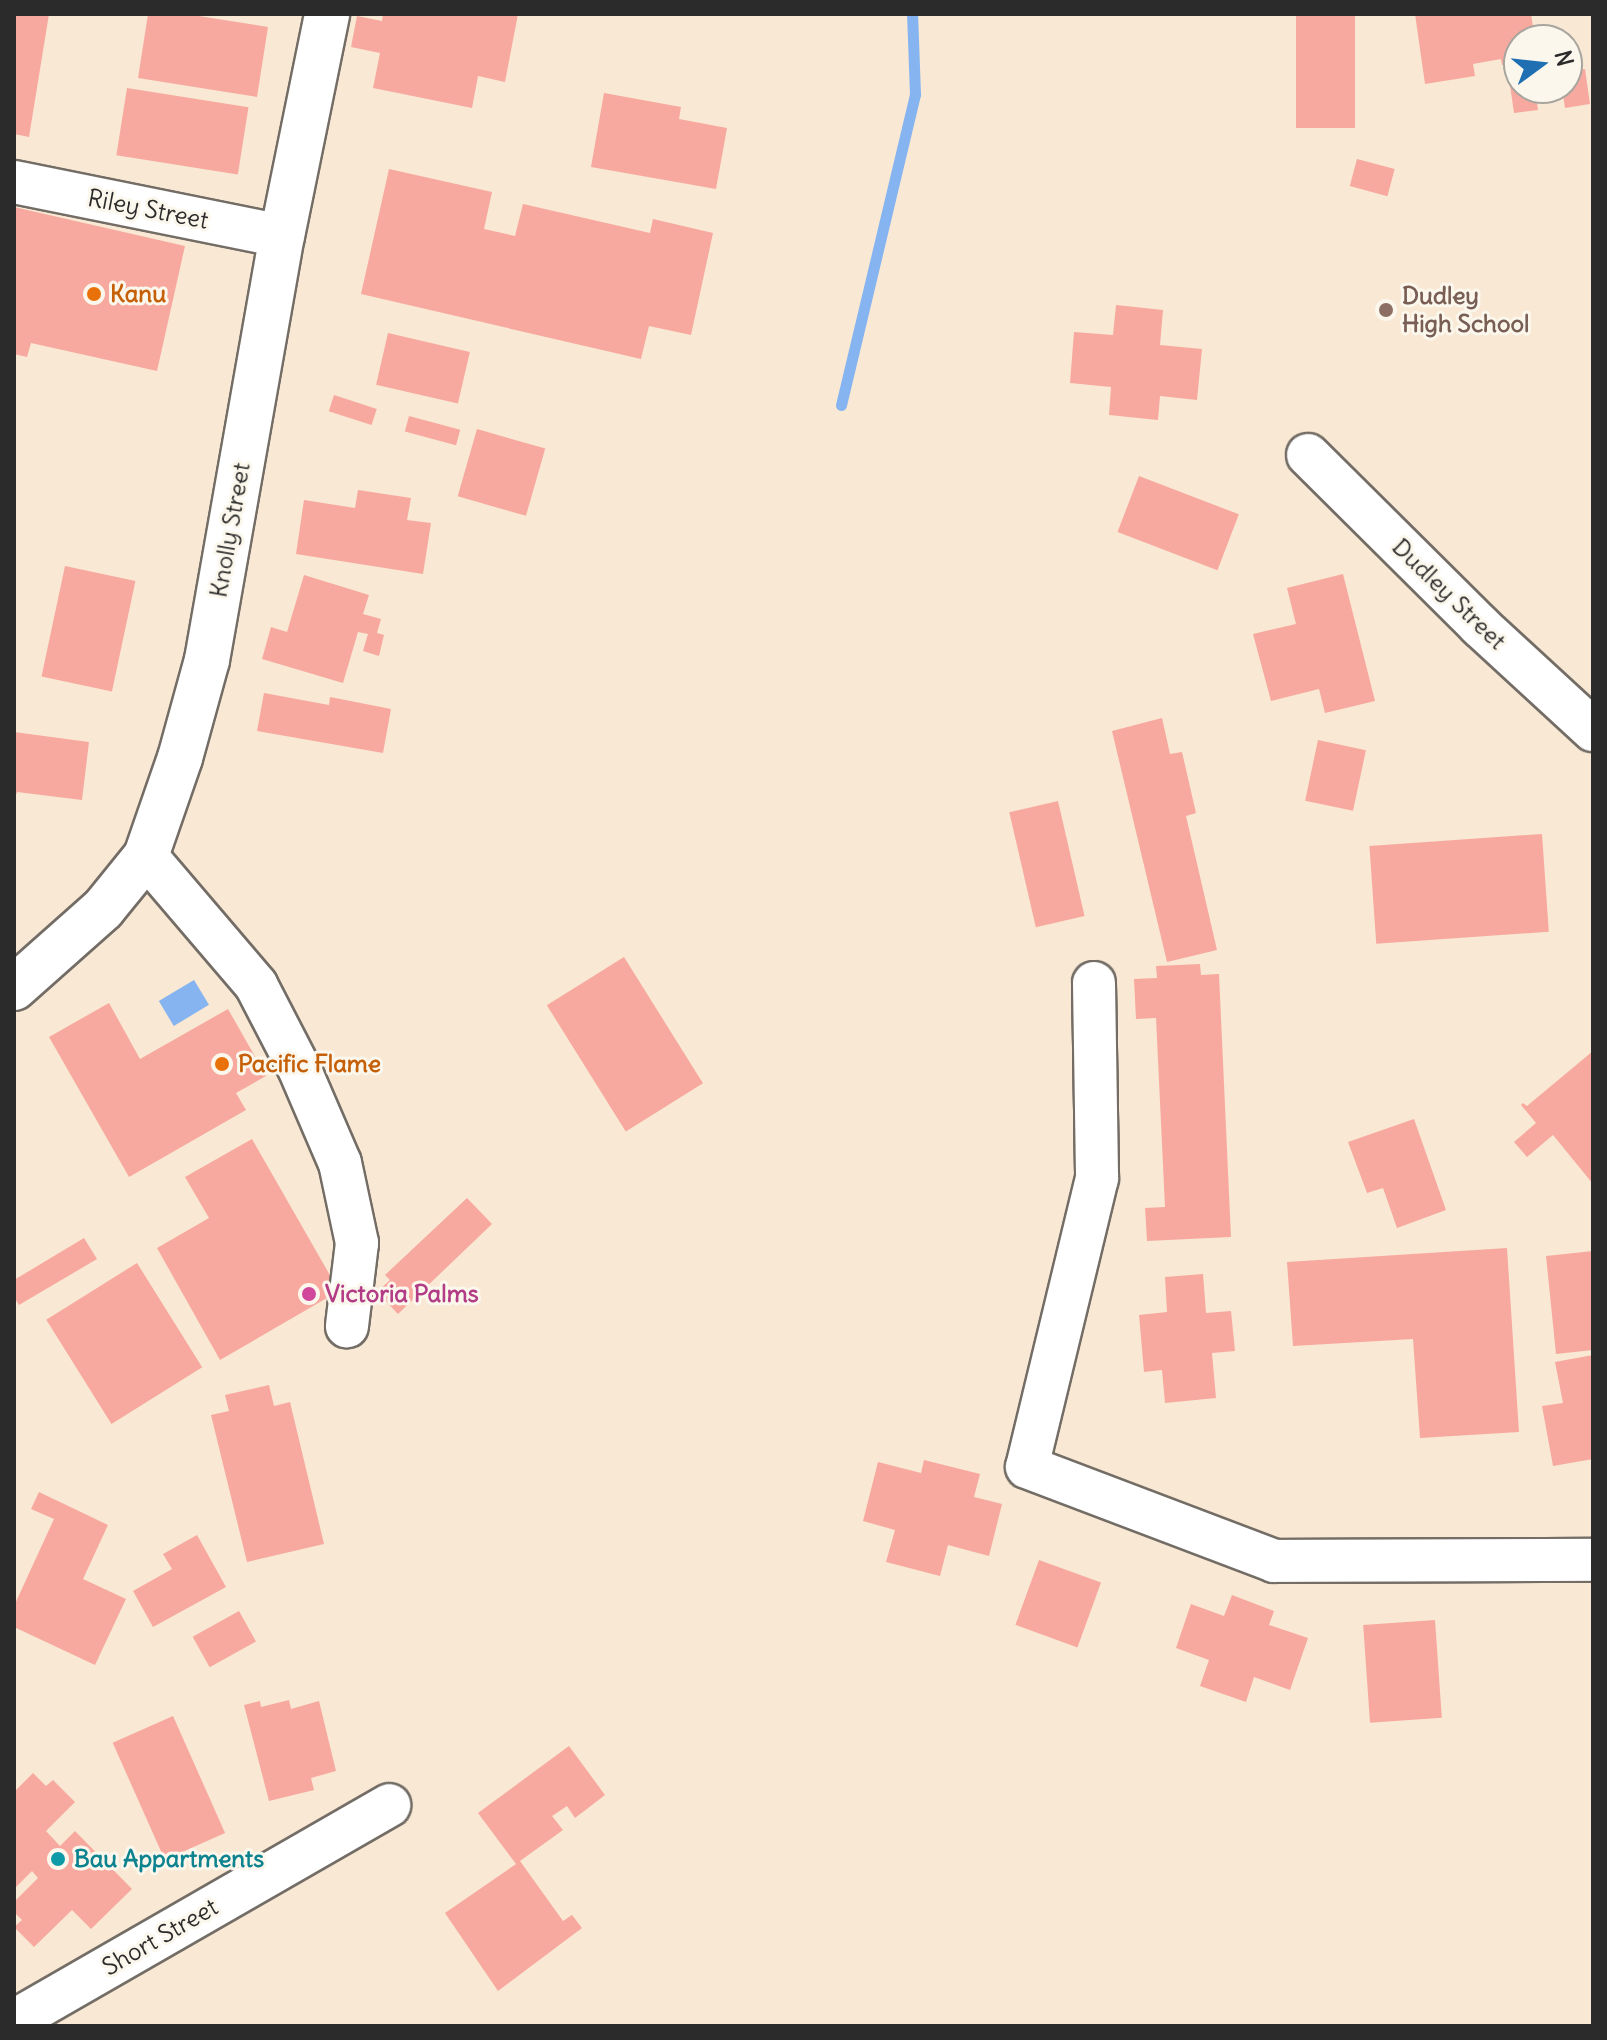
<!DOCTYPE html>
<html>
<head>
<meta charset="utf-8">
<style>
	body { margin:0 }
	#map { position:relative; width:1607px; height:2040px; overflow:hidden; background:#f8e8d4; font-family:Delius,sans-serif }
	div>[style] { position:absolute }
	.water>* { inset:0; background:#85b4f0; transform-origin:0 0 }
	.stream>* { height:11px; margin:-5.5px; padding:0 5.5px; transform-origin:5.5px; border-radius:5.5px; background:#85b4f0 }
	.building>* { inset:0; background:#f8a99f; transform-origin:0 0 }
	.roads { filter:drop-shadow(2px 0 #736d66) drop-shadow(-2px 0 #736d66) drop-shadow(0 2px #736d66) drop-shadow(0 -2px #736d66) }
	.minor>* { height:42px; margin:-21px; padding:0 21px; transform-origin:21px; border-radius:21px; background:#fff }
	.major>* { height:44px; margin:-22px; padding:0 22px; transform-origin:22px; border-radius:22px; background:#fff }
	.dots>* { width:22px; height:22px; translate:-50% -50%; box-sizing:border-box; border:4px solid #fbf7ec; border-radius:50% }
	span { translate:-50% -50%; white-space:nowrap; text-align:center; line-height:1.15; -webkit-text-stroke:6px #fbf7ec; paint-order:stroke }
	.street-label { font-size:24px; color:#2b2b2b }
	.food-label { font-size:24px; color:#c56008; font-weight:700 }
	.left { translate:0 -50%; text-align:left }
	.education-label { font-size:24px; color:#785e54; font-weight:700 }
	.hotel-label { font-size:24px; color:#b23c85; font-weight:700 }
	.culture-label { font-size:24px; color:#0d838f; font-weight:700 }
	.frame { position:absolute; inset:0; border:16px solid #2b2b2b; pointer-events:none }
	.north { position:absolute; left:1503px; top:24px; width:80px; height:80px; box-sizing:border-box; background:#fbf7ec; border:2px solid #a8a59f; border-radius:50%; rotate:75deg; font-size:22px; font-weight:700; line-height:32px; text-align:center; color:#2b2b2b }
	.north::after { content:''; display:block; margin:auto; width:28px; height:36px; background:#1f6fb2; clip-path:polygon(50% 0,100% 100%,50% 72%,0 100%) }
</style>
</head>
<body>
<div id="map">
	<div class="water">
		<div style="left:194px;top:980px;width:29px;height:41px;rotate:59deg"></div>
	</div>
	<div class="stream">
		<div style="left:841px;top:405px;width:320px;rotate:-76.6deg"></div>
		<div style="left:915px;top:94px;width:80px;rotate:-92.1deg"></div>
	</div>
	<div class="building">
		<div style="clip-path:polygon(14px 14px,49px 14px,29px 137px,14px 134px)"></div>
		<div style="clip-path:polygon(148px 14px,186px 14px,268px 27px,257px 97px,138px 78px)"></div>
		<div style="clip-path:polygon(383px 14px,518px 14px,505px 82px,478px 76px,472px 108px,373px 88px,380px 53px,351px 47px,357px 16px,382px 21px)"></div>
		<div style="left:1296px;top:14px;width:59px;height:114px"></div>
		<div style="clip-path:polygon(1415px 14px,1531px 14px,1535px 40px,1519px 40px,1519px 62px,1502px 65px,1501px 59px,1473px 64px,1475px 76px,1425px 84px)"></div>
		<div style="clip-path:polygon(1585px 69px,1590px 104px,1565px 108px,1562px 88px,1567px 88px,1567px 71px)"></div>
		<div style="clip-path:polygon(1519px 77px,1519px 88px,1535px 88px,1538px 110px,1514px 113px,1509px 78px)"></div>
		<div style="left:127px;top:88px;width:123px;height:68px;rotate:9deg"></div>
		<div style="clip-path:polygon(604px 93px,681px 107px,679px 119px,727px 128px,716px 189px,591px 167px)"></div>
		<div style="left:1357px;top:159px;width:39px;height:28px;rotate:15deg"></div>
		<div style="clip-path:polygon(389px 169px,492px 192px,484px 229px,515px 236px,523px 204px,650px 233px,653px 219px,713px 233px,691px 335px,649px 326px,641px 359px,361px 294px)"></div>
		<div style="clip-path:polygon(14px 207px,185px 246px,157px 371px,31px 343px,27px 357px,14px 354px)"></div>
		<div style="clip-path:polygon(1116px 305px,1163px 310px,1160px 345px,1202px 349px,1197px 400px,1160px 396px,1158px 420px,1109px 415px,1111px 387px,1070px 383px,1074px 332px,1113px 335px)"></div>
		<div style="left:388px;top:333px;width:84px;height:53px;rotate:13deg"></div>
		<div style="left:334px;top:395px;width:45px;height:17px;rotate:18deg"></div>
		<div style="left:409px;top:416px;width:53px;height:16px;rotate:15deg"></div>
		<div style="left:477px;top:429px;width:71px;height:70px;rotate:16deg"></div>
		<div style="left:1139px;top:476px;width:107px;height:60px;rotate:21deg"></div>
		<div style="clip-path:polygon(358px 490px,411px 498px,407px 520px,431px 523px,423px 574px,296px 554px,304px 500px,355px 508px)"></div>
		<div style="left:65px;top:566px;width:72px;height:113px;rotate:12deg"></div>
		<div style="clip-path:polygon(1343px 574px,1375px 701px,1325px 713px,1319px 689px,1271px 701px,1253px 634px,1296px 624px,1287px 588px)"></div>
		<div style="clip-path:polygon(304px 575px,369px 595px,363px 614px,381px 619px,377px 633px,384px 635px,379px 656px,363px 651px,368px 634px,358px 632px,343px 683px,262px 659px,271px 627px,287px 632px)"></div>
		<div style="clip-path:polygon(264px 693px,329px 705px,330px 697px,391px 709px,383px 753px,257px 731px)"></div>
		<div style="clip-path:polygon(1162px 718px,1170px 754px,1182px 752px,1196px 813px,1186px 816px,1217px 950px,1167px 962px,1112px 731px)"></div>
		<div style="clip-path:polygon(14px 732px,89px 742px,82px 800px,17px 792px,14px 801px)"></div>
		<div style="left:1318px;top:740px;width:49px;height:62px;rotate:12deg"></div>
		<div style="left:1058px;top:801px;width:118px;height:50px;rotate:77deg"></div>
		<div style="left:1542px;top:834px;width:98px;height:173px;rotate:86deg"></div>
		<div style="left:624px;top:957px;width:149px;height:91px;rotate:58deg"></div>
		<div style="clip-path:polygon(1200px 964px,1201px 975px,1219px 974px,1231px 1237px,1147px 1241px,1145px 1208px,1165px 1207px,1156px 1018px,1136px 1019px,1134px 979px,1157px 978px,1156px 966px)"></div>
		<div style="clip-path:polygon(109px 1003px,140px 1059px,228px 1009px,266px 1076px,236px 1093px,246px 1110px,129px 1177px,49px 1037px)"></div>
		<div style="clip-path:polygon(1593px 1051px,1593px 1184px,1553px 1135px,1527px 1157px,1514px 1142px,1536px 1123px,1521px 1105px,1523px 1103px,1527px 1106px)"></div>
		<div style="clip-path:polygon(1414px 1119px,1446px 1210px,1397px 1228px,1383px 1188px,1367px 1193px,1348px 1142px)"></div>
		<div style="clip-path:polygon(252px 1139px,339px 1291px,220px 1360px,157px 1248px,209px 1218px,185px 1177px)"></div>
		<div style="clip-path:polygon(467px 1198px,492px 1224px,398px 1314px,377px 1292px,390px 1280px,385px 1275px)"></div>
		<div style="clip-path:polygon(84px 1238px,97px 1259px,19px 1305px,14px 1297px,14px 1280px)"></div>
		<div style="clip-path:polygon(1507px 1248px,1519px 1432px,1420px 1438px,1413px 1339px,1293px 1346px,1287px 1262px)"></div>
		<div style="clip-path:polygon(1593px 1251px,1593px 1350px,1556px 1354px,1546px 1256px)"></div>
		<div style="left:137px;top:1263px;width:123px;height:107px;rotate:58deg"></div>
		<div style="clip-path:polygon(1203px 1274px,1206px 1313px,1231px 1311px,1235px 1351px,1212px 1353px,1216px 1398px,1165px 1403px,1162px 1370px,1144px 1372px,1139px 1315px,1167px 1312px,1165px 1277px)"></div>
		<div style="clip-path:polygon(1593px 1355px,1593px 1459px,1553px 1466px,1542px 1406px,1563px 1403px,1555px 1362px)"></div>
		<div style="clip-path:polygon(269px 1385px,274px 1406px,290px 1402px,324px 1544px,247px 1562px,211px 1415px,229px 1411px,225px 1395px)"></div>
		<div style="clip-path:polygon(924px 1460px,980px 1474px,974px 1497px,1002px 1504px,989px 1556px,948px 1545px,940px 1576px,886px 1562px,895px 1530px,863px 1521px,878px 1462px,921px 1473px)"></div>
		<div style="clip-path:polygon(39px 1492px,108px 1525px,83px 1579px,126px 1599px,95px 1665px,14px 1627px,14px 1606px,54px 1519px,31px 1509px)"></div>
		<div style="clip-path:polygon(197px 1535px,226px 1587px,153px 1627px,133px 1591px,172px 1569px,163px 1554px)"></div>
		<div style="left:1039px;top:1560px;width:66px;height:69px;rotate:20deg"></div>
		<div style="clip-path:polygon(1232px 1595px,1274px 1611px,1269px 1625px,1308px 1638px,1290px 1690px,1254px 1677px,1246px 1702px,1200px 1686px,1209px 1660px,1176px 1648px,1191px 1604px,1224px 1616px)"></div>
		<div style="left:239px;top:1611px;width:35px;height:53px;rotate:61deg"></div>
		<div style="left:1435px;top:1620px;width:98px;height:72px;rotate:86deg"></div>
		<div style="clip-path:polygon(289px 1700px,291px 1709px,319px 1701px,336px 1771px,311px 1778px,314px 1790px,269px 1801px,244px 1705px,260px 1701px,261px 1707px)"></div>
		<div style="left:173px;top:1716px;width:128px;height:66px;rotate:66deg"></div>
		<div style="clip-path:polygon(569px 1746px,605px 1795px,575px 1818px,567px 1806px,552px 1816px,563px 1830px,520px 1861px,563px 1921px,572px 1915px,582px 1928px,498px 1991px,445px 1913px,516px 1864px,478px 1813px)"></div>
		<div style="clip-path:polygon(33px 1773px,46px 1786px,53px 1780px,75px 1802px,46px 1831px,60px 1846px,75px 1831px,132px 1889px,91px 1929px,72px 1910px,34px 1947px,14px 1927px,22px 1920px,14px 1912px,14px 1902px,38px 1878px,32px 1871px,14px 1889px,14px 1792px)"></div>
	</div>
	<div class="roads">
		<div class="minor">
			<div style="left:14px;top:182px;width:273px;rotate:11.4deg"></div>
			<div style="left:1308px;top:455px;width:243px;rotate:44.8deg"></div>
			<div style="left:1480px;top:626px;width:154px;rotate:42.6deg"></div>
			<div style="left:146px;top:856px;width:170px;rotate:49.5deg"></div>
			<div style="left:256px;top:985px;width:93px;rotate:62.6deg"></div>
			<div style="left:299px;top:1068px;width:103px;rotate:66.7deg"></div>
			<div style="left:340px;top:1163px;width:82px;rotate:78deg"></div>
			<div style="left:357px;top:1243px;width:84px;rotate:96.9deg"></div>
			<div style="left:1094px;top:983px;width:195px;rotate:89.1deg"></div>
			<div style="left:1097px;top:1178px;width:297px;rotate:103.6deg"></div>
			<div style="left:1027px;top:1467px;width:264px;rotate:20.8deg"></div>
			<div style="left:1274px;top:1561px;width:319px;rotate:-0.2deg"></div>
			<div style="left:14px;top:2021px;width:433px;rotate:-29.9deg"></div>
		</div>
		<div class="major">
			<div style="left:14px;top:988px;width:119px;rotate:-41.6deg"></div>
			<div style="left:103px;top:909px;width:68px;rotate:-50.9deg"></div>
			<div style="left:146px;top:856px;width:104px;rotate:-70.9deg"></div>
			<div style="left:180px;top:758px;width:102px;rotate:-74.6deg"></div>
			<div style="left:207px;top:660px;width:431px;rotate:-80deg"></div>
			<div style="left:282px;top:236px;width:227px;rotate:-78.5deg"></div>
		</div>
	</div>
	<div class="dots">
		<div style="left:94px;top:294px;background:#e8710a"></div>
		<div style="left:1386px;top:310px;background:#8d6e63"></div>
		<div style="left:222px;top:1064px;background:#e8710a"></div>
		<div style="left:309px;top:1294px;background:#d1479c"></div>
		<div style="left:58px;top:1859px;background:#0f9aa8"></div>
	</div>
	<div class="street-label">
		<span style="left:148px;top:209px;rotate:11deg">Riley Street</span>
		<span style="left:230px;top:530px;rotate:-80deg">Knolly Street</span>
		<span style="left:1449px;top:594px;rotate:44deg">Dudley Street</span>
		<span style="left:160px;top:1937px;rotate:-30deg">Short Street</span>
	</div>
	<div class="food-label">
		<span class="left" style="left:110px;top:294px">Kanu</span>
		<span class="left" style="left:238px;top:1064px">Pacific Flame</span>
	</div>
	<div class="education-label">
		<span class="left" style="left:1402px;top:310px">Dudley<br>High School</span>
	</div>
	<div class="hotel-label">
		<span class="left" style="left:325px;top:1294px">Victoria Palms</span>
	</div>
	<div class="culture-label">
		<span class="left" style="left:74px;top:1859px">Bau Appartments</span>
	</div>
	<div class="frame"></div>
	<div class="north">N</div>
</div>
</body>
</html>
